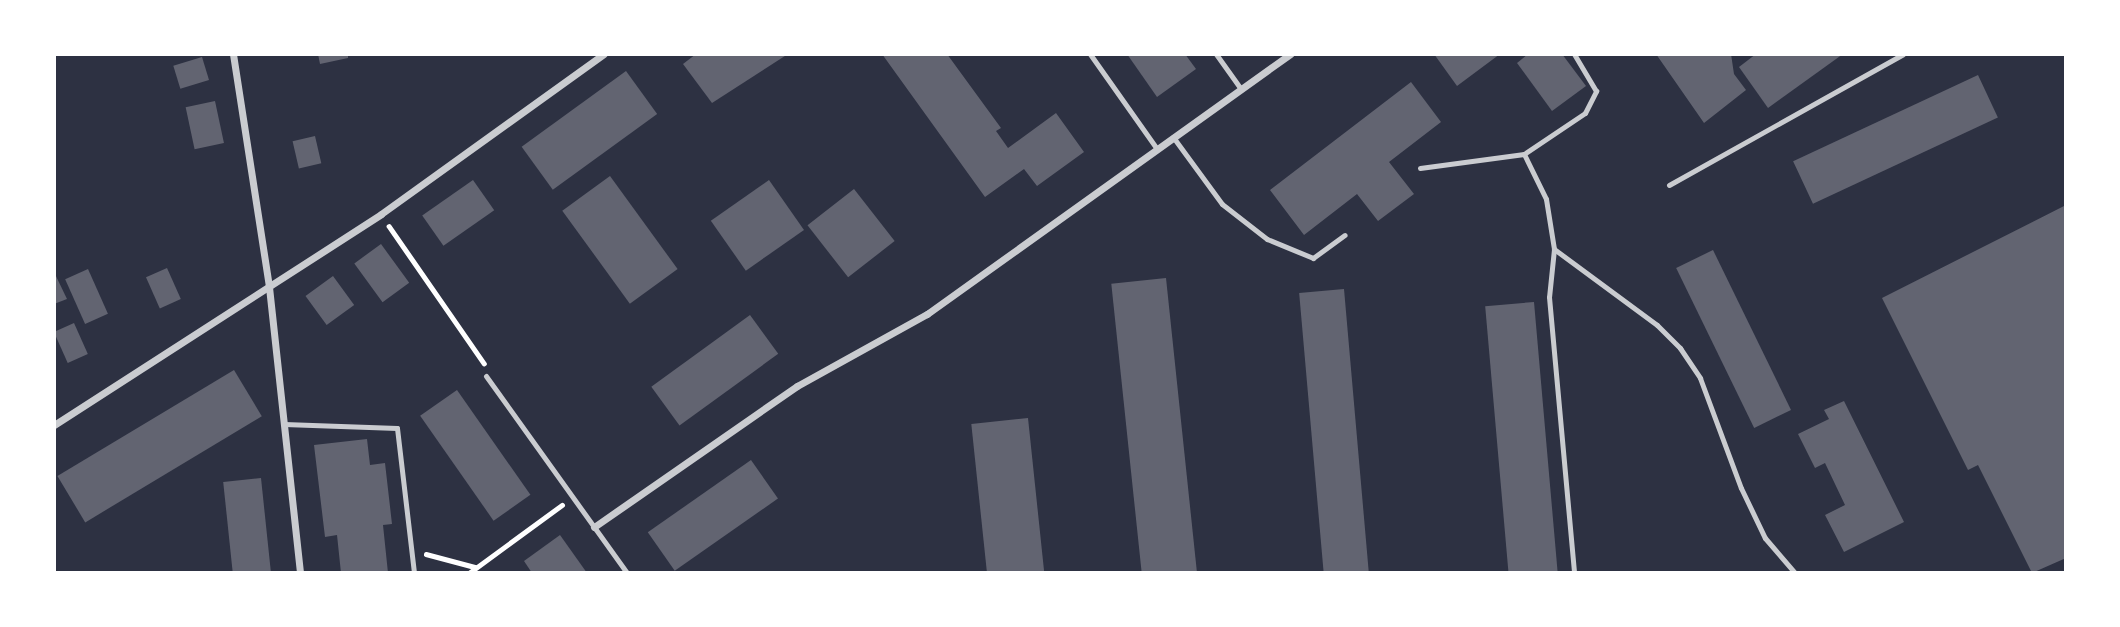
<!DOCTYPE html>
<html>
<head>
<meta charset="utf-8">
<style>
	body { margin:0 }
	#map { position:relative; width:2120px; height:627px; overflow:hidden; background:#2d3142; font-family:"Sofia Sans Condensed",sans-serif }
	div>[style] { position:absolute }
	.building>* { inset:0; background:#626471; transform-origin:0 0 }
	.path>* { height:4.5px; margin:-2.25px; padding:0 2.25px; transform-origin:2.25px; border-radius:2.25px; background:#fff }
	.service>* { height:5px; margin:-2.5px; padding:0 2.5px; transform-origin:2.5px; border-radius:2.5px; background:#caccd0 }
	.minor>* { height:7px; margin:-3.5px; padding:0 3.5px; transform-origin:3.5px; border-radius:3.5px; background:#caccd0 }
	span { translate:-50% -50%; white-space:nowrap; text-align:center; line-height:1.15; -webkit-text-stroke:5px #fff; paint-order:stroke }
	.frame { position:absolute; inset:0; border:56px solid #fff; pointer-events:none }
</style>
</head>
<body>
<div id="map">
	<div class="building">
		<div style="clip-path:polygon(318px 54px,348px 54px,348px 58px,320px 64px)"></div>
		<div style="clip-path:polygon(696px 54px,788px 54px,712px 103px,683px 64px)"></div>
		<div style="clip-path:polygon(882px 54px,947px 54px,1001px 128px,996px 131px,1008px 148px,1056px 113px,1084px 152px,1037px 186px,1024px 169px,985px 197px)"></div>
		<div style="clip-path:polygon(1127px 54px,1185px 54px,1196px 69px,1157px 97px)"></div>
		<div style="clip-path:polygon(1434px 54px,1500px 54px,1457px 86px)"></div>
		<div style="clip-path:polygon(1528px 54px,1562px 54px,1586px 86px,1552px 111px,1517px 63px)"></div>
		<div style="clip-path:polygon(1656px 54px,1731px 54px,1734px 74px,1746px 90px,1704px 123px)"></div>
		<div style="clip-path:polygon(1756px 54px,1843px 54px,1768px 108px,1739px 67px)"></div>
		<div style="left:202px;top:57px;width:24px;height:30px;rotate:73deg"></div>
		<div style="left:626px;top:71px;width:53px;height:129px;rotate:54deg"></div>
		<div style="left:1978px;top:75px;width:47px;height:204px;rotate:65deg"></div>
		<div style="clip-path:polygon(1411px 82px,1441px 122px,1389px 162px,1414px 194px,1378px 221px,1357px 194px,1304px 235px,1270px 190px)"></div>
		<div style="left:215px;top:101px;width:43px;height:30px;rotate:78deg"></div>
		<div style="left:315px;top:136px;width:28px;height:23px;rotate:77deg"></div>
		<div style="left:610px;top:176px;width:115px;height:59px;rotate:54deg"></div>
		<div style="left:473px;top:180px;width:37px;height:62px;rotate:55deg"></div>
		<div style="left:769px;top:180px;width:61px;height:71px;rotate:55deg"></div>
		<div style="left:854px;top:189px;width:66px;height:59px;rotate:52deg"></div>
		<div style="clip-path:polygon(2066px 205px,2066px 558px,2032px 573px,1978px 465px,1968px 470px,1882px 298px)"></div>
		<div style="left:381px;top:244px;width:48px;height:33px;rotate:54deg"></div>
		<div style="left:1713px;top:250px;width:178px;height:41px;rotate:64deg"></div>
		<div style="left:167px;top:268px;width:34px;height:23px;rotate:66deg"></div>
		<div style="left:88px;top:269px;width:49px;height:25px;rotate:66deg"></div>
		<div style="clip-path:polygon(54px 272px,67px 299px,54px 304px)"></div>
		<div style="left:333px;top:276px;width:36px;height:34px;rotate:54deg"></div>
		<div style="left:1166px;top:278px;width:297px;height:55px;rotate:84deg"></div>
		<div style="left:1344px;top:289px;width:285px;height:45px;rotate:85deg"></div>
		<div style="left:1534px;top:302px;width:272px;height:49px;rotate:85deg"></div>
		<div style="left:750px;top:315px;width:48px;height:122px;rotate:54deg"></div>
		<div style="left:74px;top:323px;width:34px;height:22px;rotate:66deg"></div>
		<div style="left:234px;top:370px;width:54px;height:206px;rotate:59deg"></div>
		<div style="left:457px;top:390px;width:128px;height:45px;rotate:55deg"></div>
		<div style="clip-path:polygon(1844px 401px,1904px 522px,1844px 552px,1825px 515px,1845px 505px,1825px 463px,1815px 468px,1798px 434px,1829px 419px,1824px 410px)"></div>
		<div style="left:1028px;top:418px;width:156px;height:57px;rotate:84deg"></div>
		<div style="clip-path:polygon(367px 439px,370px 465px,385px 463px,392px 524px,383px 525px,388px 573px,341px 573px,337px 535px,325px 537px,314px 445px)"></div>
		<div style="left:751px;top:460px;width:47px;height:126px;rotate:55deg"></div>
		<div style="left:261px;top:478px;width:96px;height:38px;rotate:84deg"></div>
		<div style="clip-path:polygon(560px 535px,587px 573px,532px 573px,524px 561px)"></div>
	</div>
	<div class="path">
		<div style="left:389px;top:226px;width:167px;rotate:55.3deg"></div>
		<div style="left:426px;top:554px;width:51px;rotate:14.9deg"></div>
		<div style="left:469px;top:573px;width:115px;rotate:-36.2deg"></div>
	</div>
	<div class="service">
		<div style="left:1090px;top:54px;width:116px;rotate:54.8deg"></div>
		<div style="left:1216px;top:54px;width:43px;rotate:54.5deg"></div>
		<div style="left:1173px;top:137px;width:83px;rotate:53.8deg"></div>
		<div style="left:1222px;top:204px;width:57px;rotate:37.9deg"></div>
		<div style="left:1267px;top:239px;width:50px;rotate:22.4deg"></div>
		<div style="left:1313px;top:258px;width:39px;rotate:-36deg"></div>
		<div style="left:1524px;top:154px;width:50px;rotate:63.9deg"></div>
		<div style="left:1546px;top:199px;width:51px;rotate:80.9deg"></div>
		<div style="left:1554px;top:249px;width:128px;rotate:36.4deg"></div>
		<div style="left:1657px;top:325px;width:33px;rotate:45deg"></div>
		<div style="left:1680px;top:348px;width:36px;rotate:56deg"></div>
		<div style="left:1700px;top:378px;width:117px;rotate:69.6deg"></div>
		<div style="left:1741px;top:488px;width:55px;rotate:64.4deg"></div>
		<div style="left:1765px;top:538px;width:46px;rotate:49.4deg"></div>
		<div style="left:1420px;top:168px;width:105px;rotate:-7.7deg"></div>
		<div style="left:1524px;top:154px;width:73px;rotate:-33.9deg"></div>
		<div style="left:1585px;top:113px;width:25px;rotate:-63deg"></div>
		<div style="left:1596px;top:91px;width:43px;rotate:-120.7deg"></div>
		<div style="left:1669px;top:185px;width:268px;rotate:-29.2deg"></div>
		<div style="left:1554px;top:249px;width:48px;rotate:95.9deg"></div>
		<div style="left:1549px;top:297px;width:277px;rotate:84.8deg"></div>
		<div style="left:486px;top:376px;width:242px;rotate:54.4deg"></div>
		<div style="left:284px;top:424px;width:113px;rotate:2deg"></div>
		<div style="left:397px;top:428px;width:146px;rotate:83.3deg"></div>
	</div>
	<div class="minor">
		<div style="left:233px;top:54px;width:236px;rotate:81.2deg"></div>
		<div style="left:269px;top:287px;width:288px;rotate:83.8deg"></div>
		<div style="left:54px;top:425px;width:389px;rotate:-32.8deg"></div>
		<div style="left:381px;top:214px;width:274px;rotate:-35.7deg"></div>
		<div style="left:594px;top:527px;width:247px;rotate:-34.8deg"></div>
		<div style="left:797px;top:386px;width:149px;rotate:-29deg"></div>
		<div style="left:927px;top:314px;width:447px;rotate:-35.6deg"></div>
	</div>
	<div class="frame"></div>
</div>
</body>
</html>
